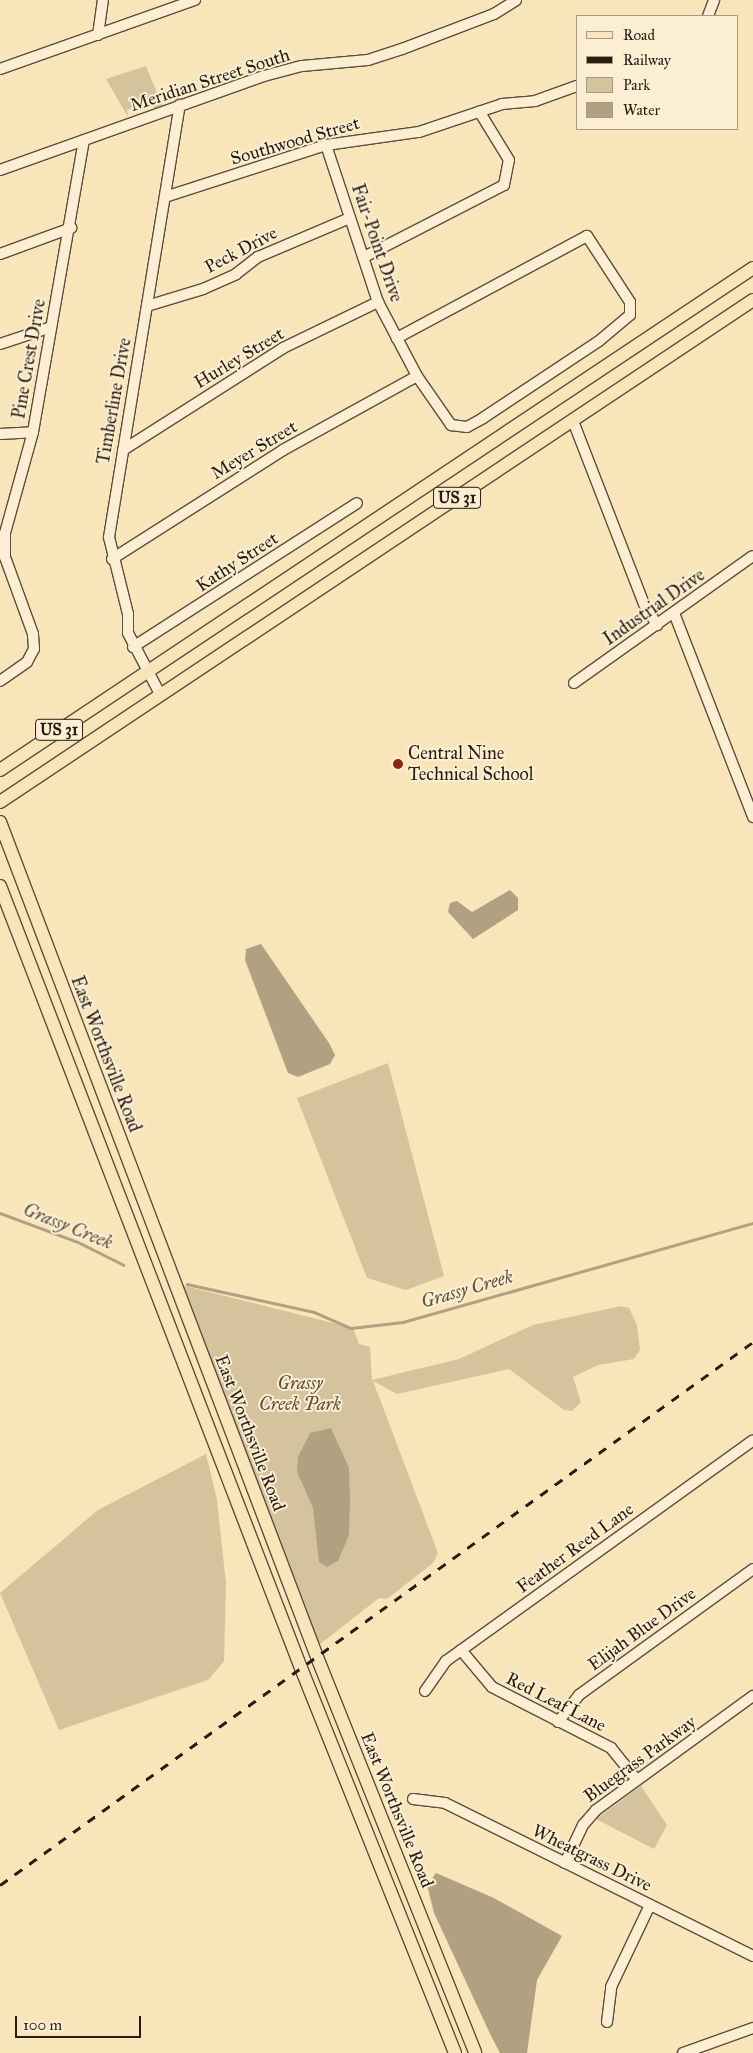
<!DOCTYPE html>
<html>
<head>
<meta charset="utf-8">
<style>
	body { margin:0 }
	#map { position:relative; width:753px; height:2053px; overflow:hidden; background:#f9e5ba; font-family:"IM FELL Great Primer",serif }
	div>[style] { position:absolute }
	.green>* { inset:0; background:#d5c39e }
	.water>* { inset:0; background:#b1a181 }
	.stream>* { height:2.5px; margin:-1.25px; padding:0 1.25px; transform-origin:1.25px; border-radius:1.25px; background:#b1a181 }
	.roads { filter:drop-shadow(1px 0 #5b4e3d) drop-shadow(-1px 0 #5b4e3d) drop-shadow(0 1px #5b4e3d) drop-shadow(0 -1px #5b4e3d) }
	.minor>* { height:10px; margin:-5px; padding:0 5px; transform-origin:5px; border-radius:5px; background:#fbeed2 }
	.major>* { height:12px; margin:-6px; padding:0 6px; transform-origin:6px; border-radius:6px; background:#f9e5ba }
	.rail>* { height:2.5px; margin-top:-1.25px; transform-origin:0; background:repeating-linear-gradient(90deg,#261c13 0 9px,transparent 0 18px) }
	.dots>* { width:14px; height:14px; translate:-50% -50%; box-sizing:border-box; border:2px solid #fbeed2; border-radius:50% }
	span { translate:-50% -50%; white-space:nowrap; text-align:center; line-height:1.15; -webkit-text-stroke:4px #fbeed2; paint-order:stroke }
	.shield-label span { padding:1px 4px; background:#fbeed2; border:1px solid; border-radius:4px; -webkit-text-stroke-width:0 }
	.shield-label { font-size:16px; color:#261c13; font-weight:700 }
	.street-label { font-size:18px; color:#261c13 }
	.poi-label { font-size:18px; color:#261c13 }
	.left { translate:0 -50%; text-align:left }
	.park-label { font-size:18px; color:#5b4e3d; font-style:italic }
	.water-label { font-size:19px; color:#5e513f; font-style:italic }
	.legend { position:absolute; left:576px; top:15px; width:162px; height:115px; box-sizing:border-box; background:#fbeed2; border:1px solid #a69a86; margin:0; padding:6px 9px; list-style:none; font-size:15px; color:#261c13 }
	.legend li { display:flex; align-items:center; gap:10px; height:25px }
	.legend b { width:25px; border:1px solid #a69a86 }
	.scale { position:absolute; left:15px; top:2016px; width:126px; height:22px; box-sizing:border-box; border:2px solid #261c13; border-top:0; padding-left:6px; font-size:15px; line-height:18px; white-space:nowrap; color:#261c13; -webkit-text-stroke:4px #fbeed2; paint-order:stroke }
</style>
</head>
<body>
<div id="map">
	<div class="green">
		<div style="clip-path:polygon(146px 66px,163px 107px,154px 108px,151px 101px,127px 110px,128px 117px,106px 79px)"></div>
		<div style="clip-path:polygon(388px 1063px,444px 1276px,406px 1290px,367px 1278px,297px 1098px)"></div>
		<div style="clip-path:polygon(181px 1285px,353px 1328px,359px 1344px,370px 1347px,372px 1380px,459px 1359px,533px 1325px,621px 1306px,629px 1308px,637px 1325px,640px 1350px,634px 1359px,598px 1365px,573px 1377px,581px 1402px,572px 1411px,564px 1410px,509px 1369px,397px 1394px,373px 1381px,438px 1553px,433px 1563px,387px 1599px,379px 1598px,319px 1645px)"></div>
		<div style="clip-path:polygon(206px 1454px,217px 1500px,226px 1584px,224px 1661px,208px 1680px,59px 1730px,0 1593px,98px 1510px)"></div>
		<div style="clip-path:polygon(641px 1786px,667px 1825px,654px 1849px,596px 1819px)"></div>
	</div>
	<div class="water">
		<div style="clip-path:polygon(510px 890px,518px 898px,518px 910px,473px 939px,448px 912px,450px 903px,457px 901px,472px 912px)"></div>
		<div style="clip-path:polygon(261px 944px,329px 1043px,335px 1055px,330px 1064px,298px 1077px,288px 1073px,245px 960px,246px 949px)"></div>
		<div style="clip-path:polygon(331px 1428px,349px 1468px,350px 1500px,349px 1535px,338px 1561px,327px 1567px,319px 1562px,313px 1508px,297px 1472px,298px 1457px,310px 1433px)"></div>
		<div style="clip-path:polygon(436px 1873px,494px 1898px,562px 1936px,537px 1980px,527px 2053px,500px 2053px,492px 2038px,434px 1913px,427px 1885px)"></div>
	</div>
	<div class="stream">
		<div style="left:0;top:1213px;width:83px;rotate:20.4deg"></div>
		<div style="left:78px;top:1242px;width:51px;rotate:26.6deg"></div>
		<div style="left:187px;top:1284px;width:130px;rotate:12.4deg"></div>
		<div style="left:314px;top:1312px;width:40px;rotate:23.4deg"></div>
		<div style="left:351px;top:1328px;width:52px;rotate:-6.6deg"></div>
		<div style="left:403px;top:1322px;width:364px;rotate:-15.8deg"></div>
	</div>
	<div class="roads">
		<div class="minor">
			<div style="left:708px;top:16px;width:17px;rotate:-69deg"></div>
			<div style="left:98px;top:35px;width:35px;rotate:-82deg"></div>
			<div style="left:0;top:69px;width:207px;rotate:-19.5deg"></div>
			<div style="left:326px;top:145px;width:165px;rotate:71.7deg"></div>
			<div style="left:378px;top:302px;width:41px;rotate:62.2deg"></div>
			<div style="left:397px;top:338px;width:43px;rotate:62.2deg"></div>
			<div style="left:417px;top:376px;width:60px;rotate:55.2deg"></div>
			<div style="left:451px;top:425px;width:16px;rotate:7deg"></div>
			<div style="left:467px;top:427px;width:18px;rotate:-29deg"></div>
			<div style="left:483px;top:418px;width:139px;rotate:-33.6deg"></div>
			<div style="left:599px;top:341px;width:40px;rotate:-40deg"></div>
			<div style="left:630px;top:315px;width:13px;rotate:-90deg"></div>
			<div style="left:630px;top:302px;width:79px;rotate:-123.1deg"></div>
			<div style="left:587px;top:236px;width:216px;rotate:151.8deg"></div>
			<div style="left:0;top:170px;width:280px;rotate:-19.6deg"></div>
			<div style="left:264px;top:76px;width:39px;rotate:-15deg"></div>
			<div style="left:302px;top:66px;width:66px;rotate:-5.2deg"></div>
			<div style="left:368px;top:60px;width:36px;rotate:-18deg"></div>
			<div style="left:402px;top:49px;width:98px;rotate:-20.8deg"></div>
			<div style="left:494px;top:14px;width:26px;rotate:-32deg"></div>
			<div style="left:168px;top:196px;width:166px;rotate:-17.9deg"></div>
			<div style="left:326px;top:145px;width:94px;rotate:-8deg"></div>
			<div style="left:419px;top:132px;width:88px;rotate:-18.6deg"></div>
			<div style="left:502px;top:104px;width:33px;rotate:-5deg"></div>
			<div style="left:535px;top:101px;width:45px;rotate:-19.7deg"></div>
			<div style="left:0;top:254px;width:76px;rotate:-20.1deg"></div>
			<div style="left:366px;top:256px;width:155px;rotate:-27.2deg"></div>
			<div style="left:504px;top:185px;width:25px;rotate:-79deg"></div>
			<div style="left:509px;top:160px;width:57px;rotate:-121.5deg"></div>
			<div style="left:147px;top:306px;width:59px;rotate:-16.9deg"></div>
			<div style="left:203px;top:289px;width:36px;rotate:-24deg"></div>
			<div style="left:236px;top:274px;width:28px;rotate:-38deg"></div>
			<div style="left:258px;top:257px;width:100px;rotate:-23deg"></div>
			<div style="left:0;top:344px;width:54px;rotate:-18.4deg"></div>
			<div style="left:573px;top:421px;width:196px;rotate:68.8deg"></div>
			<div style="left:644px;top:604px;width:25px;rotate:58deg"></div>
			<div style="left:0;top:434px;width:33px;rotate:-3deg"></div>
			<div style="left:123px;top:450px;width:190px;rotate:-32.5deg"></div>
			<div style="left:283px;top:348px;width:106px;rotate:-25.8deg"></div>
			<div style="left:112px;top:559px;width:203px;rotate:-32.5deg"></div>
			<div style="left:283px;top:450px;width:153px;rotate:-28.9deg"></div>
			<div style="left:674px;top:613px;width:219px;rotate:68.8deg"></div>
			<div style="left:133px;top:647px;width:266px;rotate:-32.7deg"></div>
			<div style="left:0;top:681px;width:33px;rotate:-35deg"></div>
			<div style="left:27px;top:662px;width:15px;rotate:-62deg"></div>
			<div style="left:34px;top:649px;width:15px;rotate:-94deg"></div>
			<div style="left:33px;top:634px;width:82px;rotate:-110deg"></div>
			<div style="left:5px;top:557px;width:24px;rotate:-90deg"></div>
			<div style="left:5px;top:533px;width:105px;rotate:-74.5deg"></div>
			<div style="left:33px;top:432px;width:296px;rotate:-80.1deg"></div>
			<div style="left:574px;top:683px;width:219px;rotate:-35.4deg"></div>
			<div style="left:160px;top:694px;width:69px;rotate:-117.7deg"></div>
			<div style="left:128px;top:633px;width:19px;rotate:-90deg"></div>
			<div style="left:128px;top:614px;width:79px;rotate:-103.9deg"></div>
			<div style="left:109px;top:537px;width:438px;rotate:-80.7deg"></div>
			<div style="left:461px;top:1650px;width:48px;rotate:50deg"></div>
			<div style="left:492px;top:1687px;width:134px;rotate:27.1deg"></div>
			<div style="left:611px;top:1748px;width:41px;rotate:50.9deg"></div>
			<div style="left:425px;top:1691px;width:37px;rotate:-55deg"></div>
			<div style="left:446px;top:1661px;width:378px;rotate:-35.7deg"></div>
			<div style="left:558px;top:1722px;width:34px;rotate:-52deg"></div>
			<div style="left:579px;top:1695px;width:215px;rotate:-35.9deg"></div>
			<div style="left:413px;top:1799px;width:32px;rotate:7deg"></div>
			<div style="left:445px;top:1803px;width:344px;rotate:26.4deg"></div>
			<div style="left:565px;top:1863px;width:42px;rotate:-64.7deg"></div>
			<div style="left:583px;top:1825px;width:20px;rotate:-49deg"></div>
			<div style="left:596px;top:1810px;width:194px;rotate:-36deg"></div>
			<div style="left:607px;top:2022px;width:35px;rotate:-83deg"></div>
			<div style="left:611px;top:1987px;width:91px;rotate:-64.6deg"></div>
			<div style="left:683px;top:2053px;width:74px;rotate:-19.7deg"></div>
		</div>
		<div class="major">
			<div style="left:0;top:770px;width:905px;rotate:-33.69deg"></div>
			<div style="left:0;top:802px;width:905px;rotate:-33.69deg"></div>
			<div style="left:0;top:822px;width:893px;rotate:69.21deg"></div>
			<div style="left:317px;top:1657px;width:426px;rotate:68.2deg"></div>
			<div style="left:0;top:886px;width:838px;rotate:68.95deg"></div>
			<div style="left:301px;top:1668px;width:415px;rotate:68.2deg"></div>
		</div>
	</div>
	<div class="rail">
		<div style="left:0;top:1885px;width:928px;rotate:-35.8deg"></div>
	</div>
	<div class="dots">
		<div style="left:398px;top:764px;background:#8f2418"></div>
	</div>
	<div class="shield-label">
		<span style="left:457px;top:498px">US 31</span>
		<span style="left:59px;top:730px">US 31</span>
	</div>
	<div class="street-label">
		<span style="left:210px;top:80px;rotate:-18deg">Meridian Street South</span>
		<span style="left:295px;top:141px;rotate:-16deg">Southwood Street</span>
		<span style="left:377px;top:243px;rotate:71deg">Fair-Point Drive</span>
		<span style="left:241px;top:250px;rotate:-28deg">Peck Drive</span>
		<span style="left:239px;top:358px;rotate:-31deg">Hurley Street</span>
		<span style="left:29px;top:359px;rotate:-80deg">Pine Crest Drive</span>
		<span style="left:114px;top:401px;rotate:-80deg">Timberline Drive</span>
		<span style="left:254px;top:450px;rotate:-31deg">Meyer Street</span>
		<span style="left:237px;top:562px;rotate:-33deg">Kathy Street</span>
		<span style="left:654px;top:607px;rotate:-35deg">Industrial Drive</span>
		<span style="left:106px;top:1054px;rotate:69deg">East Worthsville Road</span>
		<span style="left:250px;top:1433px;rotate:69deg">East Worthsville Road</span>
		<span style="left:575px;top:1548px;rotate:-36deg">Feather Reed Lane</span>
		<span style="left:642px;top:1629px;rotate:-36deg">Elijah Blue Drive</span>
		<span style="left:556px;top:1702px;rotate:27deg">Red Leaf Lane</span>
		<span style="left:640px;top:1759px;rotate:-36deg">Bluegrass Parkway</span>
		<span style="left:397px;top:1810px;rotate:68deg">East Worthsville Road</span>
		<span style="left:592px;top:1858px;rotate:26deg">Wheatgrass Drive</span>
	</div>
	<div class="poi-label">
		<span class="left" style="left:408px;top:764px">Central Nine<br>Technical School</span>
	</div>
	<div class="park-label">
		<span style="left:300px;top:1394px">Grassy<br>Creek Park</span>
	</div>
	<div class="water-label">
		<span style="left:68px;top:1226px;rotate:22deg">Grassy Creek</span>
		<span style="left:467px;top:1289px;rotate:-16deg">Grassy Creek</span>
	</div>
	<ul class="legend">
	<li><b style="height:6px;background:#f9e5ba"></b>Road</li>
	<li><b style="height:6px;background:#261c13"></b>Railway</li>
	<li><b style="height:14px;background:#d5c39e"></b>Park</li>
	<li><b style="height:14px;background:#b1a181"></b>Water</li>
	</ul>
	<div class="scale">100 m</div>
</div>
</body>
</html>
